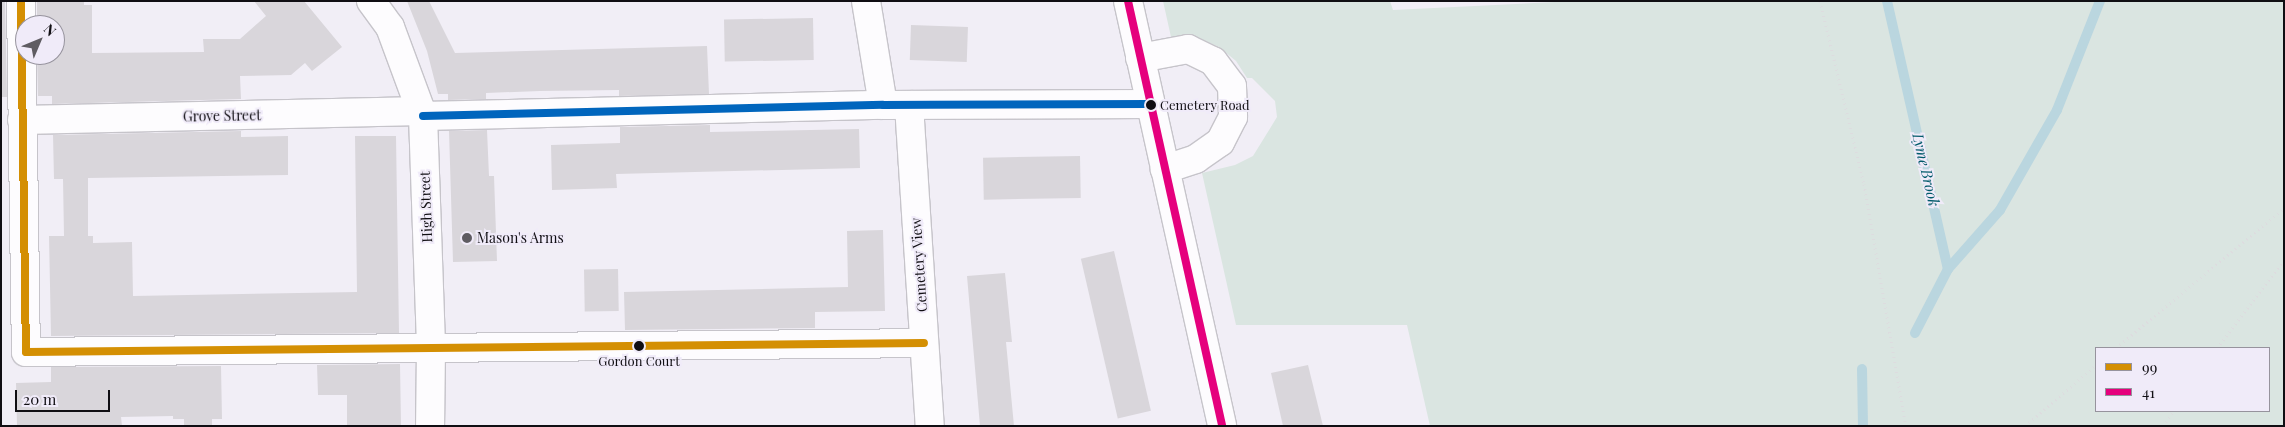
<!DOCTYPE html>
<html>
<head>
<meta charset="utf-8">
<style>
	body { margin:0 }
	#map { position:relative; width:2285px; height:427px; overflow:hidden; background:#f1eef6; font-family:"Playfair Display",serif }
	div>[style] { position:absolute }
	.green>* { inset:0; background:#dae5e1 }
	.stream>* { height:10px; margin:-5px; padding:0 5px; transform-origin:5px; border-radius:5px; background:#bad6df }
	.building>* { inset:0; background:#d9d6db; transform-origin:0 0 }
	.path>* { height:3px; margin-top:-1.5px; transform-origin:0; background:repeating-linear-gradient(90deg,#dddcdf 0 1px,transparent 0 5px) }
	.roads { filter:drop-shadow(1px 0 #c6c4ca) drop-shadow(-1px 0 #c6c4ca) drop-shadow(0 1px #c6c4ca) drop-shadow(0 -1px #c6c4ca) }
	.minor>* { height:28px; margin:-14px; padding:0 14px; transform-origin:14px; border-radius:14px; background:#fdfcfe }
	.major>* { height:28px; margin:-14px; padding:0 14px; transform-origin:14px; border-radius:14px; background:#fdfcfe }
	.bus-1>* { height:8px; margin:-4px; padding:0 4px; transform-origin:4px; border-radius:4px; background:#d48f03 }
	.bus-2>* { height:8px; margin:-4px; padding:0 4px; transform-origin:4px; border-radius:4px; background:#e5007d }
	.bus-3>* { height:8px; margin:-4px; padding:0 4px; transform-origin:4px; border-radius:4px; background:#0065bd }
	.dots>* { width:14px; height:14px; translate:-50% -50%; box-sizing:border-box; border:2px solid #f0ebf9; border-radius:50% }
	span { translate:-50% -50%; white-space:nowrap; text-align:center; line-height:1.15; -webkit-text-stroke:4px #f0ebf9; paint-order:stroke }
	.bus-label { font-size:13px; color:#100e13 }
	.left { translate:0 -50%; text-align:left }
	.street-label { font-size:14px; color:#100e13 }
	.poi-label { font-size:14px; color:#100e13 }
	.water-label { font-size:15px; color:#015a6a; font-style:italic }
	.frame { position:absolute; inset:0; border:2px solid #100e13; pointer-events:none }
	.legend { position:absolute; left:2095px; top:347px; width:175px; height:65px; box-sizing:border-box; background:#f0ebf9; border:1px solid #96939d; margin:0; padding:6px 9px; list-style:none; font-size:15px; color:#100e13 }
	.legend li { display:flex; align-items:center; gap:10px; height:25px }
	.legend b { width:25px; border:1px solid #96939d }
	.north { position:absolute; left:15px; top:15px; width:50px; height:50px; box-sizing:border-box; background:#f0ebf9; border:1px solid #96939d; border-radius:50%; rotate:45deg; font-size:14px; font-weight:700; line-height:20px; text-align:center; color:#100e13 }
	.north::after { content:''; display:block; margin:auto; width:18px; height:22px; background:#5f5c62; clip-path:polygon(50% 0,100% 100%,50% 72%,0 100%) }
	.scale { position:absolute; left:15px; top:390px; width:95px; height:22px; box-sizing:border-box; border:2px solid #100e13; border-top:0; padding-left:6px; font-size:15px; line-height:18px; white-space:nowrap; color:#100e13; -webkit-text-stroke:4px #f0ebf9; paint-order:stroke }
</style>
</head>
<body>
<div id="map">
	<div class="green">
		<div style="clip-path:polygon(evenodd,1163px 1px,1390px 1px,1393px 10px,1575px 1px,2284px 1px,2284px 426px,1430px 426px,1407px 325px,1236px 325px,1202px 173px,1235px 165px,1253px 156px,1277px 117px,1275px 101px,1252px 78px,1247px 78px,1236px 61px,1219px 47px,1194px 36px,1171px 37px,1163px 1px,2096px 348px,2269px 348px,2269px 411px,2096px 411px,2096px 348px)"></div>
	</div>
	<div class="stream">
		<div style="left:1887px;top:1px;width:275px;rotate:77.2deg"></div>
		<div style="left:1948px;top:269px;width:72px;rotate:117.3deg"></div>
		<div style="left:1948px;top:269px;width:79px;rotate:-48.6deg"></div>
		<div style="left:2000px;top:210px;width:115px;rotate:-60.3deg"></div>
		<div style="left:2057px;top:110px;width:117px;rotate:-68.5deg"></div>
		<div style="left:1862px;top:369px;width:57px;rotate:89deg"></div>
	</div>
	<div class="building">
		<div style="clip-path:polygon(1px 1px,5px 1px,7px 97px,1px 97px)"></div>
		<div style="clip-path:polygon(37px 1px,84px 1px,84px 5px,92px 5px,92px 53px,204px 52px,203px 39px,240px 39px,266px 16px,254px 1px,304px 1px,342px 47px,312px 71px,305px 63px,291px 75px,240px 76px,241px 99px,52px 104px,52px 96px,38px 96px,37px 55px,55px 55px,55px 25px,37px 25px)"></div>
		<div style="clip-path:polygon(407px 1px,429px 1px,455px 53px,707px 46px,709px 94px,619px 96px,619px 90px,540px 91px,486px 93px,486px 99px,448px 100px,448px 94px,438px 94px,427px 51px)"></div>
		<div style="left:813px;top:18px;width:42px;height:89px;rotate:89deg"></div>
		<div style="left:911px;top:25px;width:57px;height:35px;rotate:2deg"></div>
		<div style="clip-path:polygon(710px 125px,710px 132px,859px 129px,860px 168px,616px 174px,617px 188px,552px 190px,551px 145px,620px 143px,620px 127px)"></div>
		<div style="clip-path:polygon(487px 130px,489px 176px,494px 176px,497px 261px,453px 262px,449px 131px)"></div>
		<div style="clip-path:polygon(241px 131px,241px 137px,288px 136px,288px 175px,88px 178px,88px 236px,93px 236px,93px 243px,132px 242px,133px 296px,357px 292px,355px 136px,396px 136px,399px 333px,51px 336px,49px 236px,64px 236px,63px 179px,54px 179px,53px 135px)"></div>
		<div style="left:1080px;top:156px;width:42px;height:97px;rotate:89deg"></div>
		<div style="clip-path:polygon(883px 230px,885px 311px,815px 312px,815px 328px,625px 330px,624px 292px,848px 287px,847px 231px)"></div>
		<div style="left:1114px;top:251px;width:164px;height:34px;rotate:77deg"></div>
		<div style="left:618px;top:269px;width:42px;height:34px;rotate:89deg"></div>
		<div style="clip-path:polygon(1005px 273px,1012px 342px,1006px 342px,1014px 426px,980px 426px,967px 276px)"></div>
		<div style="clip-path:polygon(400px 364px,401px 426px,347px 426px,347px 395px,318px 395px,317px 365px)"></div>
		<div style="clip-path:polygon(1308px 365px,1323px 426px,1283px 426px,1271px 373px)"></div>
		<div style="clip-path:polygon(221px 366px,222px 419px,212px 419px,212px 426px,184px 426px,184px 419px,173px 419px,173px 416px,121px 417px,122px 426px,17px 426px,16px 383px,51px 382px,51px 367px)"></div>
	</div>
	<div class="path">
		<div style="left:1820px;top:1px;width:188px;rotate:76.5deg"></div>
		<div style="left:1864px;top:184px;width:246px;rotate:80.2deg"></div>
		<div style="left:2116px;top:348px;width:219px;rotate:-39.8deg"></div>
		<div style="left:2217px;top:348px;width:111px;rotate:-52.7deg"></div>
		<div style="left:2025px;top:426px;width:94px;rotate:-40.7deg"></div>
		<div style="left:2163px;top:426px;width:18px;rotate:-56deg"></div>
	</div>
	<div class="roads">
		<div class="minor">
			<div style="left:21px;top:1px;width:351px;rotate:89.2deg"></div>
			<div style="left:26px;top:352px;width:898px;rotate:-0.57deg"></div>
			<div style="left:866px;top:1px;width:105px;rotate:80.7deg"></div>
			<div style="left:1128px;top:1px;width:435px;rotate:77.5deg"></div>
			<div style="left:1140px;top:58px;width:49px;rotate:-10.6deg"></div>
			<div style="left:1188px;top:49px;width:28px;rotate:26deg"></div>
			<div style="left:1213px;top:61px;width:31px;rotate:53deg"></div>
			<div style="left:1232px;top:86px;width:31px;rotate:88deg"></div>
			<div style="left:1233px;top:117px;width:28px;rotate:117deg"></div>
			<div style="left:1220px;top:142px;width:29px;rotate:145deg"></div>
			<div style="left:1196px;top:159px;width:33px;rotate:162deg"></div>
			<div style="left:909px;top:105px;width:322px;rotate:86.3deg"></div>
			<div style="left:423px;top:116px;width:460px;rotate:-1.4deg"></div>
			<div style="left:883px;top:105px;width:266px;rotate:-0.2deg"></div>
			<div style="left:22px;top:120px;width:400px;rotate:-1.3deg"></div>
		</div>
		<div class="major">
			<div style="left:371px;top:1px;width:32px;rotate:54deg"></div>
			<div style="left:390px;top:27px;width:95px;rotate:69.7deg"></div>
			<div style="left:423px;top:116px;width:233px;rotate:88deg"></div>
			<div style="left:431px;top:349px;width:77px;rotate:90.7deg"></div>
		</div>
	</div>
	<div class="bus-1">
		<div style="left:21px;top:1px;width:351px;rotate:89.2deg"></div>
		<div style="left:26px;top:352px;width:898px;rotate:-0.57deg"></div>
	</div>
	<div class="bus-2">
		<div style="left:1128px;top:1px;width:435px;rotate:77.5deg"></div>
	</div>
	<div class="bus-3">
		<div style="left:423px;top:116px;width:460px;rotate:-1.4deg"></div>
		<div style="left:883px;top:105px;width:266px;rotate:-0.2deg"></div>
	</div>
	<div class="dots">
		<div style="left:1151px;top:105px;background:#100e13"></div>
		<div style="left:467px;top:238px;background:#5f5c62"></div>
		<div style="left:639px;top:346px;background:#100e13"></div>
	</div>
	<div class="bus-label">
		<span class="left" style="left:1160px;top:105px">Cemetery Road</span>
		<span style="left:639px;top:361px">Gordon Court</span>
	</div>
	<div class="street-label">
		<span style="left:222px;top:116px;rotate:-1deg">Grove Street</span>
		<span style="left:426px;top:207px;rotate:-92deg">High Street</span>
		<span style="left:919px;top:265px;rotate:-94deg">Cemetery View</span>
	</div>
	<div class="poi-label">
		<span class="left" style="left:477px;top:238px">Mason's Arms</span>
	</div>
	<div class="water-label">
		<span style="left:1926px;top:170px;rotate:77deg">Lyme Brook</span>
	</div>
	<div class="frame"></div>
	<ul class="legend">
	<li><b style="height:6px;background:#d48f03"></b>99</li>
	<li><b style="height:6px;background:#e5007d"></b>41</li>
	</ul>
	<div class="north">N</div>
	<div class="scale">20 m</div>
</div>
</body>
</html>
